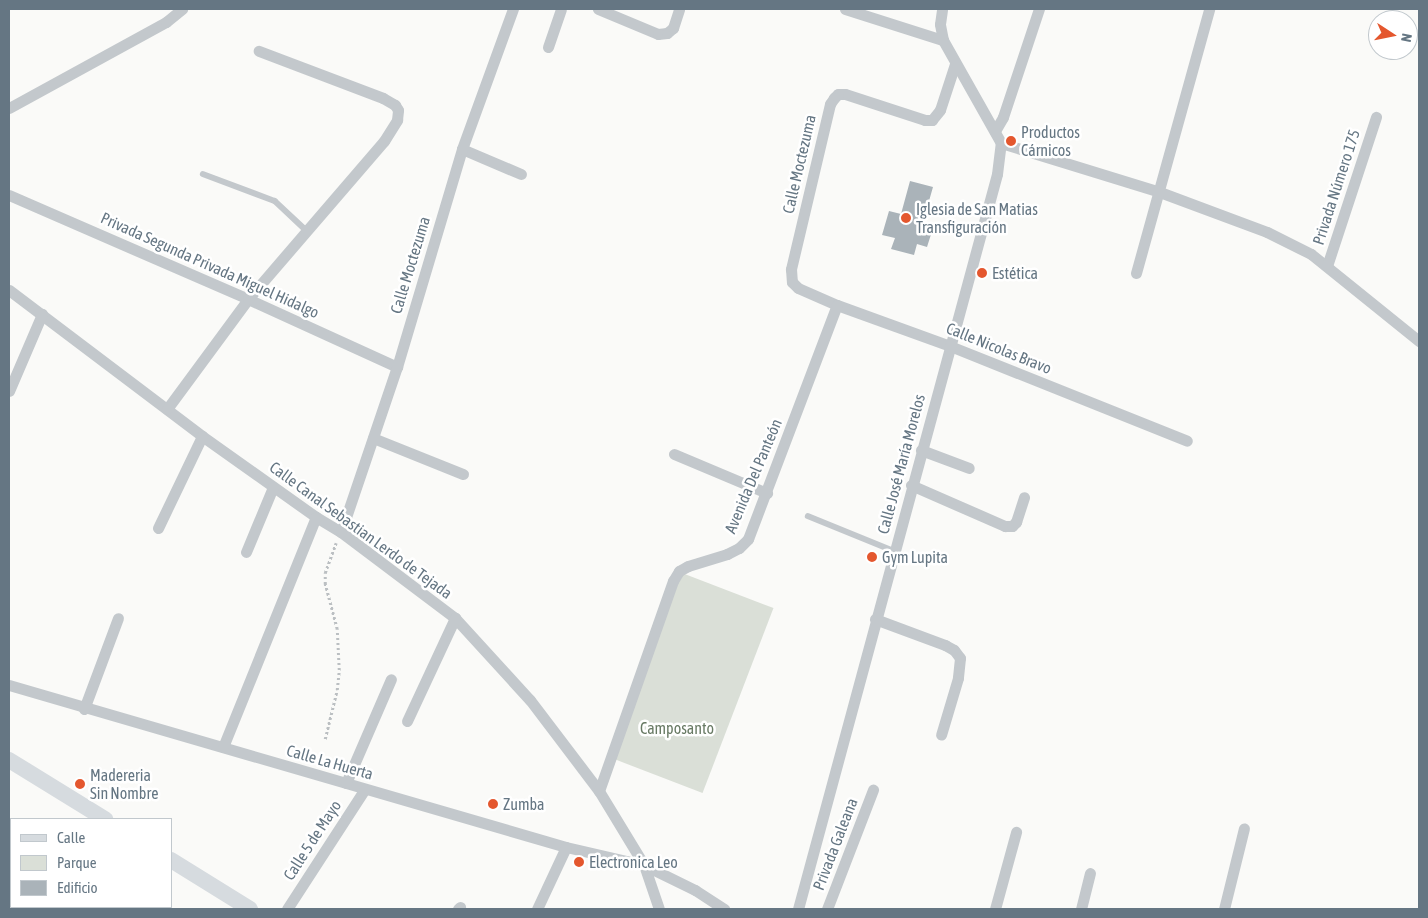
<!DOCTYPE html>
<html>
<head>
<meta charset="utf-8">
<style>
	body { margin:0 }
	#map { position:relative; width:1428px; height:918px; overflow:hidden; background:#fafaf8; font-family:"Asap Condensed",sans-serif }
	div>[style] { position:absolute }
	.green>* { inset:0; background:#dadfd7; transform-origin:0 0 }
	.building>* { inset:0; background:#aab3b9 }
	.path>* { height:2.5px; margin-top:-1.25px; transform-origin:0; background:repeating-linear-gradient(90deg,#bbbfc2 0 2.5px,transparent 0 5px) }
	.lane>* { height:5.5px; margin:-2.75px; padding:0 2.75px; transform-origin:2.75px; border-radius:2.75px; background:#c3c8cc }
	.street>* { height:11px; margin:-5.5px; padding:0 5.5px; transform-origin:5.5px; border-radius:5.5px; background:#c3c8cc }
	.secondary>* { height:16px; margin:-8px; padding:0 8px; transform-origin:8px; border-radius:8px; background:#d6dbdf }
	.dots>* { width:14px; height:14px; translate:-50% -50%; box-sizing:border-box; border:2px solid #fff; border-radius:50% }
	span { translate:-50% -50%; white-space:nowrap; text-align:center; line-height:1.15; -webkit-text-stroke:5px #fff; paint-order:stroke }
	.poi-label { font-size:16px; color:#657683 }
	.left { translate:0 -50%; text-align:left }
	.street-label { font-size:16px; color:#657683 }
	.park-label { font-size:16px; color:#687a64 }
	.frame { position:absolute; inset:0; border:10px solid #657683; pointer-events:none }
	.legend { position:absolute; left:10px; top:818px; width:162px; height:90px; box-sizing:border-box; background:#fff; border:1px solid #c1c8cd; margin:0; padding:6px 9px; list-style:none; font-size:15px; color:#657683 }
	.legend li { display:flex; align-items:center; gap:10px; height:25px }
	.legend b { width:25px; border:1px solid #c1c8cd }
	.north { position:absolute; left:1368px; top:10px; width:50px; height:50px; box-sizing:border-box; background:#fff; border:1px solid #c1c8cd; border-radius:50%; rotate:101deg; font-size:14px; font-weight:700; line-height:20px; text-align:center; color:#657683 }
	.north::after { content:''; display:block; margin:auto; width:18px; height:22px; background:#e4572e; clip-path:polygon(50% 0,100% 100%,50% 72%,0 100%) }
</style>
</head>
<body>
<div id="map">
	<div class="green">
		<div style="left:682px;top:573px;width:98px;height:198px;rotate:21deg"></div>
	</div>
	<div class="building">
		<div style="clip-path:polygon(910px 181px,933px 187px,923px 222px,934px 225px,927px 247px,917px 244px,914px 255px,891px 249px,895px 238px,882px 235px,889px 211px,901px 214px)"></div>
	</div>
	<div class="path">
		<div style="left:325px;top:739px;width:50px;rotate:-76.2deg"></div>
		<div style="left:337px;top:690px;width:20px;rotate:-84deg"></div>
		<div style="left:339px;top:670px;width:41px;rotate:-92.8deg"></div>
		<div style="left:337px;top:629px;width:47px;rotate:-104.9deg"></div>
		<div style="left:325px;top:584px;width:11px;rotate:-90deg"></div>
		<div style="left:325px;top:573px;width:32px;rotate:-70deg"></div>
	</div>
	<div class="lane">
		<div style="left:203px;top:174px;width:77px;rotate:20.6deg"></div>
		<div style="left:275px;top:201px;width:42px;rotate:43.1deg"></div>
		<div style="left:808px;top:516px;width:93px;rotate:22.1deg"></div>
	</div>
	<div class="street">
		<div style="left:598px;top:9px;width:65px;rotate:22.6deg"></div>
		<div style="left:658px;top:34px;width:9px;rotate:-6deg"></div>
		<div style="left:667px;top:33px;width:8px;rotate:-40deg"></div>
		<div style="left:673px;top:28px;width:20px;rotate:-72deg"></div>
		<div style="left:845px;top:9px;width:103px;rotate:17.6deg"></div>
		<div style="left:548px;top:47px;width:40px;rotate:-71.1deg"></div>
		<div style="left:955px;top:64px;width:48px;rotate:108.1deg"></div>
		<div style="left:940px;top:110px;width:13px;rotate:129deg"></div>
		<div style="left:932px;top:120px;width:7px;rotate:180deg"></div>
		<div style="left:925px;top:120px;width:84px;rotate:-162deg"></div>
		<div style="left:845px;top:94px;width:7px;rotate:180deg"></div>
		<div style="left:838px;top:94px;width:6px;rotate:135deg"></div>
		<div style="left:834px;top:98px;width:7px;rotate:124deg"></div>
		<div style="left:830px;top:104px;width:170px;rotate:103.3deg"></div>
		<div style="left:791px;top:269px;width:13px;rotate:86deg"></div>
		<div style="left:792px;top:282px;width:8px;rotate:45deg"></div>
		<div style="left:798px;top:288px;width:43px;rotate:23.6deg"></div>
		<div style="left:837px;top:305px;width:120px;rotate:19.9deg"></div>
		<div style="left:950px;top:346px;width:255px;rotate:21.8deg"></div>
		<div style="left:9px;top:108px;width:179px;rotate:-28.7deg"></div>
		<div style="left:166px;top:22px;width:21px;rotate:-39deg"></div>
		<div style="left:995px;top:131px;width:16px;rotate:-60deg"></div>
		<div style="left:1003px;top:117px;width:114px;rotate:-71.6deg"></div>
		<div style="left:1001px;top:143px;width:163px;rotate:17.1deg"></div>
		<div style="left:1157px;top:191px;width:117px;rotate:20.4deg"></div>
		<div style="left:1267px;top:232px;width:49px;rotate:26.6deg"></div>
		<div style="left:1311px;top:254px;width:139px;rotate:38.9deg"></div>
		<div style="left:462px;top:149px;width:64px;rotate:23deg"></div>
		<div style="left:9px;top:195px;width:261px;rotate:23.5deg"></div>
		<div style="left:248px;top:299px;width:164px;rotate:24.5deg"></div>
		<div style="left:1327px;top:266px;width:157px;rotate:-71.8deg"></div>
		<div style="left:1136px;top:273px;width:274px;rotate:-74.5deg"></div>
		<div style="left:9px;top:290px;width:242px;rotate:37.1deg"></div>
		<div style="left:202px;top:436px;width:140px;rotate:35.4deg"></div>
		<div style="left:316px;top:517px;width:29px;rotate:31deg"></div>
		<div style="left:341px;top:532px;width:143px;rotate:37deg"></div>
		<div style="left:455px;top:618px;width:111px;rotate:47.6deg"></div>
		<div style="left:530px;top:700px;width:114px;rotate:52.8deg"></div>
		<div style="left:599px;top:791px;width:87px;rotate:58.7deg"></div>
		<div style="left:644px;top:865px;width:46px;rotate:71.2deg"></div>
		<div style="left:9px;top:391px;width:84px;rotate:-66.8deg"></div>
		<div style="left:167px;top:409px;width:137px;rotate:-53.6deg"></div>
		<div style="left:248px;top:299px;width:208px;rotate:-49.3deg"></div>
		<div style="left:384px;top:141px;width:25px;rotate:-58deg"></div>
		<div style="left:397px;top:120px;width:10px;rotate:-84deg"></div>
		<div style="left:398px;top:110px;width:6px;rotate:-121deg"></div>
		<div style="left:395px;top:105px;width:14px;rotate:-150deg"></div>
		<div style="left:383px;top:98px;width:133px;rotate:-159.2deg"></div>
		<div style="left:373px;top:438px;width:97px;rotate:21.8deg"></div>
		<div style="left:921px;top:450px;width:51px;rotate:20.6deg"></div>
		<div style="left:674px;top:454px;width:101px;rotate:22.8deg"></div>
		<div style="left:911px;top:485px;width:103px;rotate:23.6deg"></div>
		<div style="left:1005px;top:526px;width:7px"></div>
		<div style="left:1012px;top:526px;width:6px;rotate:-45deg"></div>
		<div style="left:1016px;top:522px;width:26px;rotate:-72deg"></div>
		<div style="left:158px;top:528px;width:102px;rotate:-64.4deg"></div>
		<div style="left:341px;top:532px;width:174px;rotate:-71.3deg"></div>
		<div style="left:397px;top:367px;width:227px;rotate:-73.4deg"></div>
		<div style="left:462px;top:149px;width:149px;rotate:-70deg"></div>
		<div style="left:246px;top:552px;width:70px;rotate:-67.4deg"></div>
		<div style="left:875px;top:619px;width:75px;rotate:20.4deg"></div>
		<div style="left:945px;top:645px;width:10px;rotate:29deg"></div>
		<div style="left:954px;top:650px;width:10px;rotate:53deg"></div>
		<div style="left:960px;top:658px;width:20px;rotate:96deg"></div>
		<div style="left:958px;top:678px;width:59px;rotate:106.6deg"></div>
		<div style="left:9px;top:685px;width:580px;rotate:16.22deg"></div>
		<div style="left:566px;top:847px;width:80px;rotate:13deg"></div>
		<div style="left:644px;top:865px;width:57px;rotate:26.1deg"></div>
		<div style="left:695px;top:890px;width:35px;rotate:33deg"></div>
		<div style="left:84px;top:709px;width:97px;rotate:-69.5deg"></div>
		<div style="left:407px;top:721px;width:114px;rotate:-65deg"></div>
		<div style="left:223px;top:747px;width:248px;rotate:-68deg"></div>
		<div style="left:346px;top:783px;width:113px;rotate:-66.6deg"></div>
		<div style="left:599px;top:791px;width:223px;rotate:-70.6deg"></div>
		<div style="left:673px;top:581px;width:12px;rotate:-59deg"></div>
		<div style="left:679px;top:571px;width:10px;rotate:-29deg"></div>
		<div style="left:688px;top:566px;width:41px;rotate:-17.1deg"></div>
		<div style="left:727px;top:554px;width:13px;rotate:-27deg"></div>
		<div style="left:739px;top:548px;width:13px;rotate:-45deg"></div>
		<div style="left:748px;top:539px;width:250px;rotate:-69.2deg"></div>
		<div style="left:287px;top:909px;width:143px;rotate:-57deg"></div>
		<div style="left:458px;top:909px;width:3px;rotate:-45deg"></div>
		<div style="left:537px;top:909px;width:68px;rotate:-64.9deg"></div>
		<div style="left:798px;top:909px;width:761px;rotate:-74.85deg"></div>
		<div style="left:997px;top:174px;width:31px;rotate:-83deg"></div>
		<div style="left:1001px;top:143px;width:118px;rotate:-119.4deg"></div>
		<div style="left:943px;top:40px;width:16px;rotate:-101deg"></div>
		<div style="left:940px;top:24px;width:15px;rotate:-82deg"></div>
		<div style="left:827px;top:909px;width:128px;rotate:-68.9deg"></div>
		<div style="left:995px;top:909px;width:80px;rotate:-74.7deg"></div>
		<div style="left:1081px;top:909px;width:37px;rotate:-76deg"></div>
		<div style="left:1224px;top:909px;width:83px;rotate:-76.1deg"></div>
	</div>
	<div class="secondary">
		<div style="left:9px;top:760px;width:113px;rotate:31.6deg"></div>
		<div style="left:171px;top:860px;width:93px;rotate:31.8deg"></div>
	</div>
	<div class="dots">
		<div style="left:1011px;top:141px;background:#e4572e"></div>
		<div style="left:906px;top:218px;background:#e4572e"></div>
		<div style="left:982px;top:273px;background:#e4572e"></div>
		<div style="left:872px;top:557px;background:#e4572e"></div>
		<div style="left:80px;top:784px;background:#e4572e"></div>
		<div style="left:493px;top:804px;background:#e4572e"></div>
		<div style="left:579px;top:862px;background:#e4572e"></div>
	</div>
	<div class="poi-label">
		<span class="left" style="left:1021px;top:141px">Productos<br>Cárnicos</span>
		<span class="left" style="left:916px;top:218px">Iglesia de San Matias<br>Transfiguración</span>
		<span class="left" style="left:992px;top:273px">Estética</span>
		<span class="left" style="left:882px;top:557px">Gym Lupita</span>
		<span class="left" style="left:90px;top:784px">Madereria<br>Sin Nombre</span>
		<span class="left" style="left:503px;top:804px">Zumba</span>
		<span class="left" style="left:589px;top:862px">Electronica Leo</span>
	</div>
	<div class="street-label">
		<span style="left:799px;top:164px;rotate:-77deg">Calle Moctezuma</span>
		<span style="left:1336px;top:187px;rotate:-72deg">Privada Número 175</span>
		<span style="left:210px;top:265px;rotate:24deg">Privada Segunda Privada Miguel Hidalgo</span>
		<span style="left:410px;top:265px;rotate:-73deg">Calle Moctezuma</span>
		<span style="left:999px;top:348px;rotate:22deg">Calle Nicolas Bravo</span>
		<span style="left:901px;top:464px;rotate:-75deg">Calle José María Morelos</span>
		<span style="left:753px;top:476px;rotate:-67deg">Avenida Del Panteón</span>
		<span style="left:361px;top:530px;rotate:36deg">Calle Canal Sebastian Lerdo de Tejada</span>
		<span style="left:330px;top:762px;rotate:16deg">Calle La Huerta</span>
		<span style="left:312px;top:840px;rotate:-57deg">Calle 5 de Mayo</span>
		<span style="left:835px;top:844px;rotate:-69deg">Privada Galeana</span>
	</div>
	<div class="park-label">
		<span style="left:677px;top:728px">Camposanto</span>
	</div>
	<div class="frame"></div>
	<ul class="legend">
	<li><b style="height:6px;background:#d6dbdf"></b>Calle</li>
	<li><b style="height:14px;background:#dadfd7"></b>Parque</li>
	<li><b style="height:14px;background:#aab3b9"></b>Edificio</li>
	</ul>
	<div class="north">N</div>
</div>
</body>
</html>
